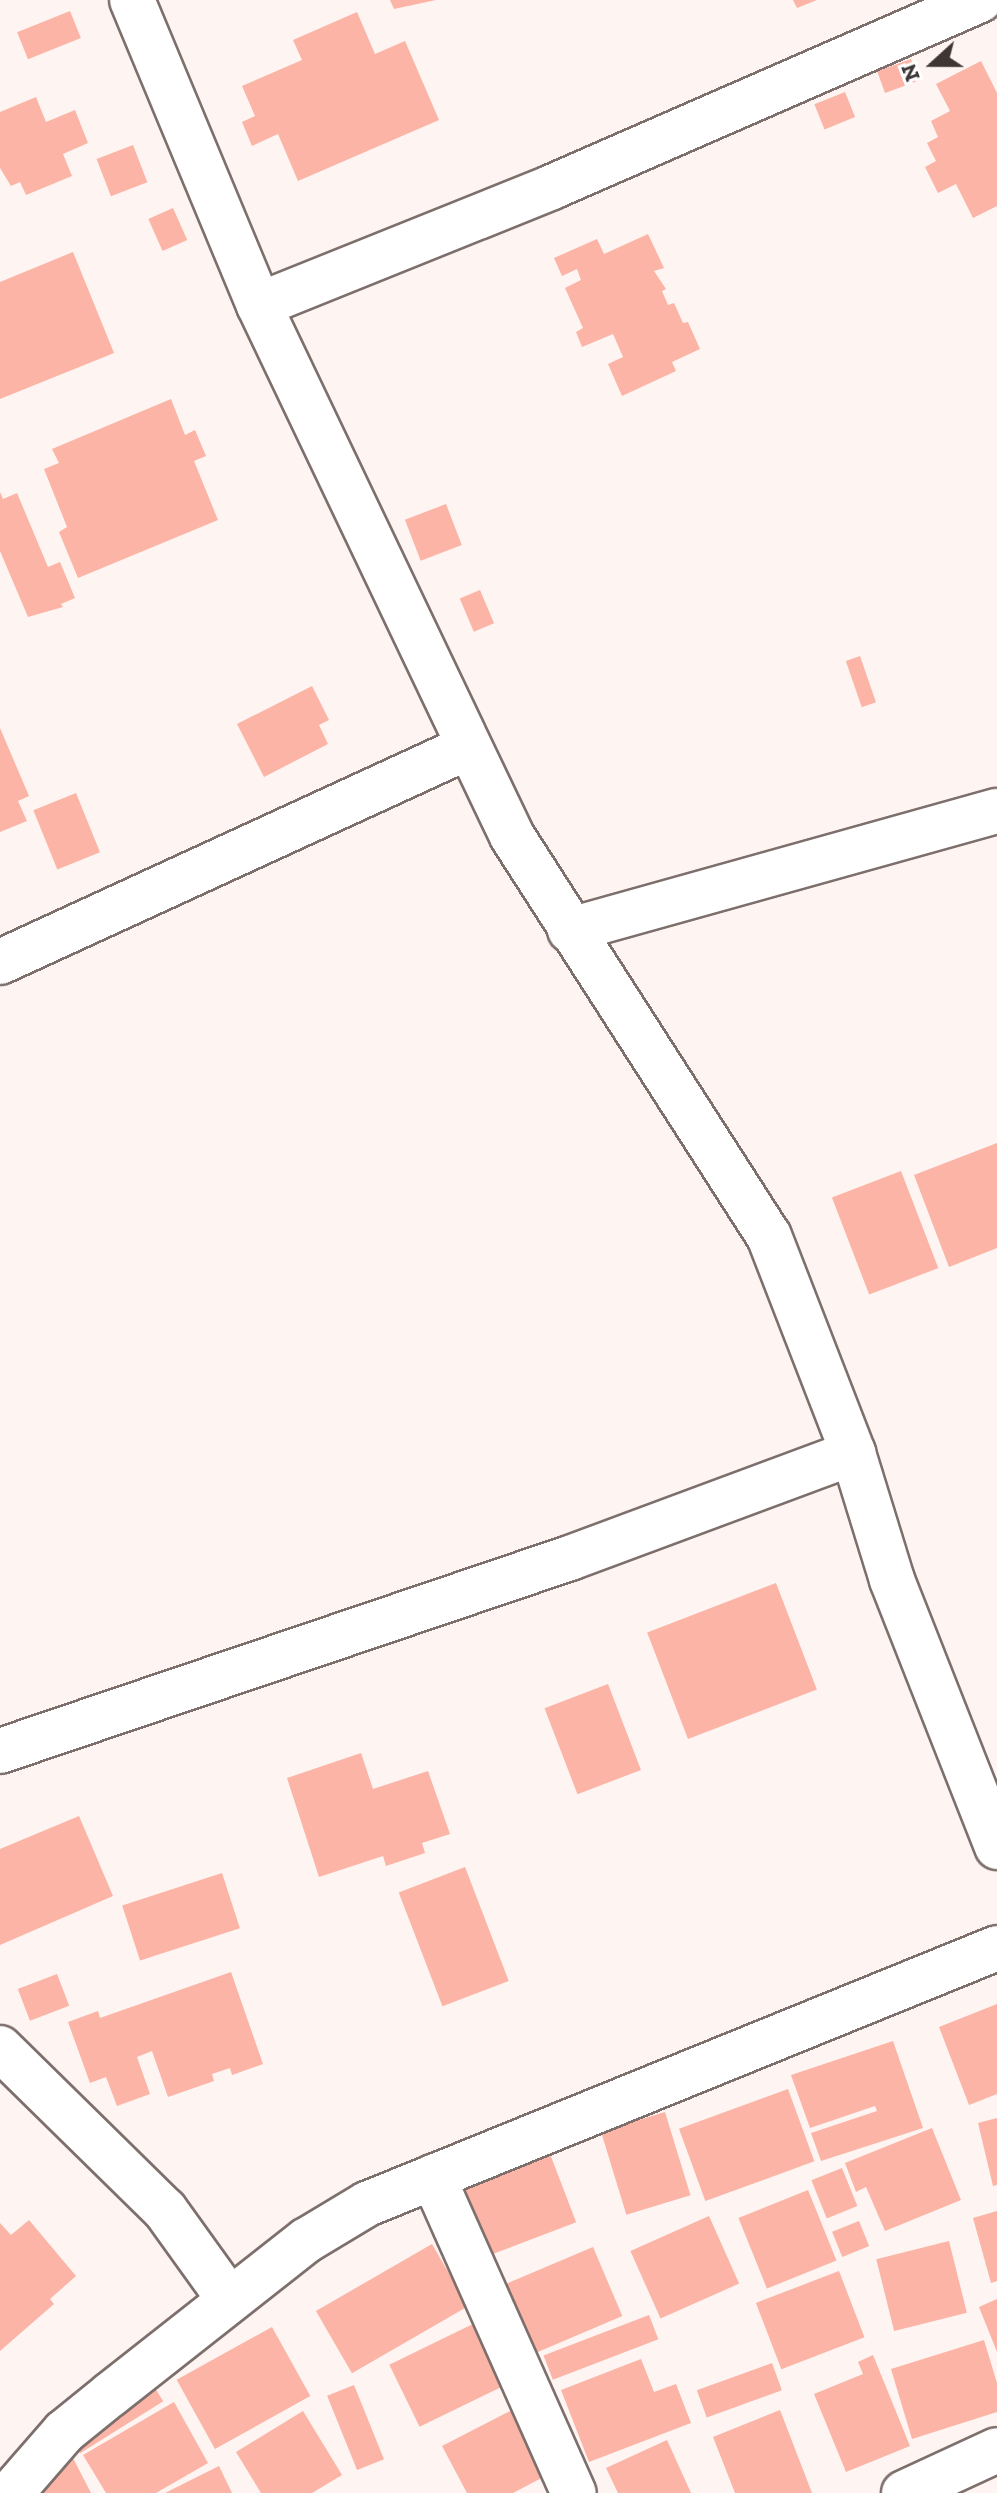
<!DOCTYPE html>
<html>
<head>
<meta charset="utf-8">
<style>
	body { margin:0 }
	#map { position:relative; width:997px; height:2493px; overflow:hidden; background:#fef4f2; font-family:"Zilla Slab",serif }
	div>[style] { position:absolute }
	.building>* { inset:0; background:#fbb4a5; transform-origin:0 0 }
	.roads { filter:drop-shadow(2px 0 #7d6f6c) drop-shadow(-2px 0 #7d6f6c) drop-shadow(0 2px #7d6f6c) drop-shadow(0 -2px #7d6f6c) }
	.minor>* { height:44px; margin:-22px; padding:0 22px; transform-origin:22px; border-radius:22px; background:#fff }
	span { translate:-50% -50%; white-space:nowrap; text-align:center; line-height:1.15; -webkit-text-stroke:6px #fff; paint-order:stroke }
	.north { position:absolute; left:893px; top:24px; width:80px; height:80px; -webkit-text-stroke:6px #fff; paint-order:stroke; rotate:249deg; font-size:22px; font-weight:700; line-height:32px; text-align:center; color:#3d3635 }
	.north::after { content:''; display:block; margin:auto; width:28px; height:36px; background:#3d3635; clip-path:polygon(50% 0,100% 100%,50% 72%,0 100%) }
</style>
</head>
<body>
<div id="map">
	<div class="building">
		<div style="clip-path:polygon(390px 0,436px 0,394px 9px)"></div>
		<div style="clip-path:polygon(793px 0,817px 0,797px 8px)"></div>
		<div style="left:70px;top:11px;width:29px;height:57px;rotate:68deg"></div>
		<div style="clip-path:polygon(357px 12px,375px 54px,405px 41px,439px 120px,298px 181px,278px 134px,252px 146px,242px 122px,255px 116px,242px 86px,302px 60px,293px 40px)"></div>
		<div style="left:911px;top:59px;width:23px;height:36px;rotate:70deg"></div>
		<div style="clip-path:polygon(981px 61px,997px 93px,997px 206px,973px 218px,956px 184px,938px 193px,925px 167px,936px 161px,927px 143px,938px 137px,931px 121px,950px 111px,936px 84px)"></div>
		<div style="left:845px;top:92px;width:27px;height:33px;rotate:68deg"></div>
		<div style="clip-path:polygon(36px 97px,46px 122px,75px 110px,88px 143px,63px 154px,72px 176px,26px 195px,20px 182px,11px 186px,0 168px,0 112px)"></div>
		<div style="left:133px;top:145px;width:40px;height:39px;rotate:69deg"></div>
		<div style="left:173px;top:208px;width:35px;height:27px;rotate:66deg"></div>
		<div style="clip-path:polygon(648px 234px,664px 268px,654px 271px,666px 289px,662px 291px,668px 305px,674px 303px,683px 323px,688px 322px,700px 349px,672px 362px,676px 371px,622px 396px,608px 364px,623px 357px,613px 334px,582px 347px,576px 332px,583px 328px,565px 288px,581px 280px,577px 269px,562px 276px,554px 258px,597px 239px,604px 254px)"></div>
		<div style="clip-path:polygon(73px 252px,114px 353px,0 399px,0 282px)"></div>
		<div style="clip-path:polygon(171px 399px,185px 435px,195px 430px,206px 456px,194px 461px,218px 520px,78px 578px,59px 532px,67px 527px,44px 469px,59px 463px,52px 449px)"></div>
		<div style="clip-path:polygon(0 492px,3px 499px,17px 493px,48px 567px,60px 562px,75px 598px,61px 604px,63px 607px,28px 617px,0 551px)"></div>
		<div style="left:446px;top:504px;width:44px;height:44px;rotate:69deg"></div>
		<div style="left:480px;top:590px;width:36px;height:22px;rotate:67deg"></div>
		<div style="left:860px;top:656px;width:49px;height:15px;rotate:71deg"></div>
		<div style="clip-path:polygon(312px 686px,329px 720px,319px 725px,328px 744px,264px 777px,237px 724px)"></div>
		<div style="clip-path:polygon(0 728px,29px 796px,18px 801px,27px 821px,0 832px)"></div>
		<div style="left:76px;top:793px;width:64px;height:46px;rotate:68deg"></div>
		<div style="clip-path:polygon(997px 1143px,997px 1248px,949px 1267px,914px 1175px)"></div>
		<div style="left:901px;top:1171px;width:104px;height:74px;rotate:69deg"></div>
		<div style="left:776px;top:1583px;width:114px;height:138px;rotate:69deg"></div>
		<div style="left:608px;top:1684px;width:92px;height:68px;rotate:69deg"></div>
		<div style="clip-path:polygon(361px 1753px,373px 1789px,428px 1771px,450px 1834px,422px 1843px,425px 1853px,386px 1866px,383px 1856px,319px 1877px,287px 1778px)"></div>
		<div style="clip-path:polygon(79px 1816px,113px 1896px,0 1945px,0 1849px)"></div>
		<div style="left:465px;top:1867px;width:122px;height:71px;rotate:69deg"></div>
		<div style="left:222px;top:1873px;width:58px;height:105px;rotate:72deg"></div>
		<div style="clip-path:polygon(231px 1972px,263px 2064px,232px 2075px,230px 2068px,212px 2074px,214px 2081px,168px 2097px,152px 2051px,137px 2057px,150px 2094px,117px 2106px,106px 2077px,90px 2083px,68px 2022px,98px 2011px,100px 2018px)"></div>
		<div style="left:57px;top:1974px;width:34px;height:42px;rotate:69deg"></div>
		<div style="clip-path:polygon(997px 2004px,997px 2094px,969px 2105px,939px 2027px)"></div>
		<div style="clip-path:polygon(893px 2041px,923px 2128px,821px 2161px,811px 2133px,877px 2111px,875px 2106px,810px 2128px,791px 2075px)"></div>
		<div style="left:788px;top:2089px;width:77px;height:116px;rotate:70deg"></div>
		<div style="left:665px;top:2112px;width:87px;height:67px;rotate:73deg"></div>
		<div style="clip-path:polygon(997px 2118px,997px 2185px,993px 2186px,978px 2123px)"></div>
		<div style="clip-path:polygon(932px 2128px,961px 2200px,885px 2231px,866px 2187px,856px 2192px,845px 2163px)"></div>
		<div style="left:550px;top:2154px;width:73px;height:92px;rotate:69deg"></div>
		<div style="left:842px;top:2168px;width:41px;height:33px;rotate:68deg"></div>
		<div style="left:808px;top:2190px;width:76px;height:75px;rotate:68deg"></div>
		<div style="clip-path:polygon(997px 2211px,997px 2281px,991px 2283px,973px 2218px)"></div>
		<div style="left:709px;top:2216px;width:74px;height:86px;rotate:66deg"></div>
		<div style="clip-path:polygon(29px 2220px,76px 2276px,50px 2299px,54px 2304px,0 2351px,0 2223px,11px 2235px)"></div>
		<div style="left:859px;top:2221px;width:27px;height:29px;rotate:68deg"></div>
		<div style="left:949px;top:2241px;width:74px;height:75px;rotate:76deg"></div>
		<div style="left:432px;top:2244px;width:72px;height:134px;rotate:60deg"></div>
		<div style="left:593px;top:2247px;width:75px;height:95px;rotate:67deg"></div>
		<div style="left:839px;top:2271px;width:71px;height:89px;rotate:69deg"></div>
		<div style="clip-path:polygon(997px 2299px,997px 2352px,979px 2307px)"></div>
		<div style="left:649px;top:2315px;width:26px;height:113px;rotate:69deg"></div>
		<div style="left:481px;top:2320px;width:69px;height:102px;rotate:64deg"></div>
		<div style="left:272px;top:2327px;width:79px;height:109px;rotate:61deg"></div>
		<div style="clip-path:polygon(984px 2340px,997px 2383px,997px 2412px,912px 2439px,891px 2369px)"></div>
		<div style="clip-path:polygon(873px 2355px,910px 2446px,846px 2472px,814px 2394px,863px 2374px,858px 2362px)"></div>
		<div style="clip-path:polygon(641px 2359px,654px 2392px,676px 2384px,691px 2423px,589px 2462px,561px 2390px)"></div>
		<div style="left:772px;top:2363px;width:29px;height:80px;rotate:70deg"></div>
		<div style="left:150px;top:2380px;width:25px;height:98px;rotate:58deg"></div>
		<div style="left:354px;top:2385px;width:80px;height:29px;rotate:68deg"></div>
		<div style="clip-path:polygon(174px 2402px,208px 2463px,156px 2493px,106px 2493px,83px 2455px)"></div>
		<div style="clip-path:polygon(518px 2407px,553px 2472px,513px 2493px,467px 2493px,442px 2446px)"></div>
		<div style="clip-path:polygon(780px 2410px,812px 2493px,735px 2493px,713px 2437px)"></div>
		<div style="clip-path:polygon(303px 2411px,342px 2475px,312px 2493px,261px 2493px,236px 2452px)"></div>
		<div style="clip-path:polygon(667px 2440px,691px 2493px,618px 2493px,606px 2468px)"></div>
		<div style="clip-path:polygon(73px 2458px,91px 2493px,42px 2493px,34px 2478px)"></div>
		<div style="clip-path:polygon(219px 2466px,232px 2493px,165px 2493px)"></div>
	</div>
	<div class="roads">
		<div class="minor">
			<div style="left:132px;top:0;width:330px;rotate:67.4deg"></div>
			<div style="left:259px;top:305px;width:588px;rotate:64.52deg"></div>
			<div style="left:512px;top:836px;width:475px;rotate:57.3deg"></div>
			<div style="left:769px;top:1236px;width:233px;rotate:68.8deg"></div>
			<div style="left:853px;top:1453px;width:133px;rotate:72.9deg"></div>
			<div style="left:892px;top:1580px;width:287px;rotate:68.5deg"></div>
			<div style="left:259px;top:305px;width:316px;rotate:-21.9deg"></div>
			<div style="left:552px;top:187px;width:467px;rotate:-23.6deg"></div>
			<div style="left:570px;top:930px;width:443px;rotate:-15.6deg"></div>
			<div style="left:0;top:962px;width:515px;rotate:-24.67deg"></div>
			<div style="left:0;top:1751px;width:602px;rotate:-18.71deg"></div>
			<div style="left:570px;top:1558px;width:302px;rotate:-20.4deg"></div>
			<div style="left:0;top:2048px;width:231px;rotate:44.5deg"></div>
			<div style="left:165px;top:2210px;width:110px;rotate:54.3deg"></div>
			<div style="left:433px;top:2177px;width:346px;rotate:66deg"></div>
			<div style="left:11px;top:2493px;width:81px;rotate:-49deg"></div>
			<div style="left:64px;top:2432px;width:60px;rotate:-39deg"></div>
			<div style="left:111px;top:2394px;width:249px;rotate:-38.2deg"></div>
			<div style="left:307px;top:2240px;width:70px;rotate:-31deg"></div>
			<div style="left:367px;top:2204px;width:680px;rotate:-22.11deg"></div>
			<div style="left:904px;top:2493px;width:102px;rotate:-24.8deg"></div>
		</div>
	</div>
	<div class="north">N</div>
</div>
</body>
</html>
